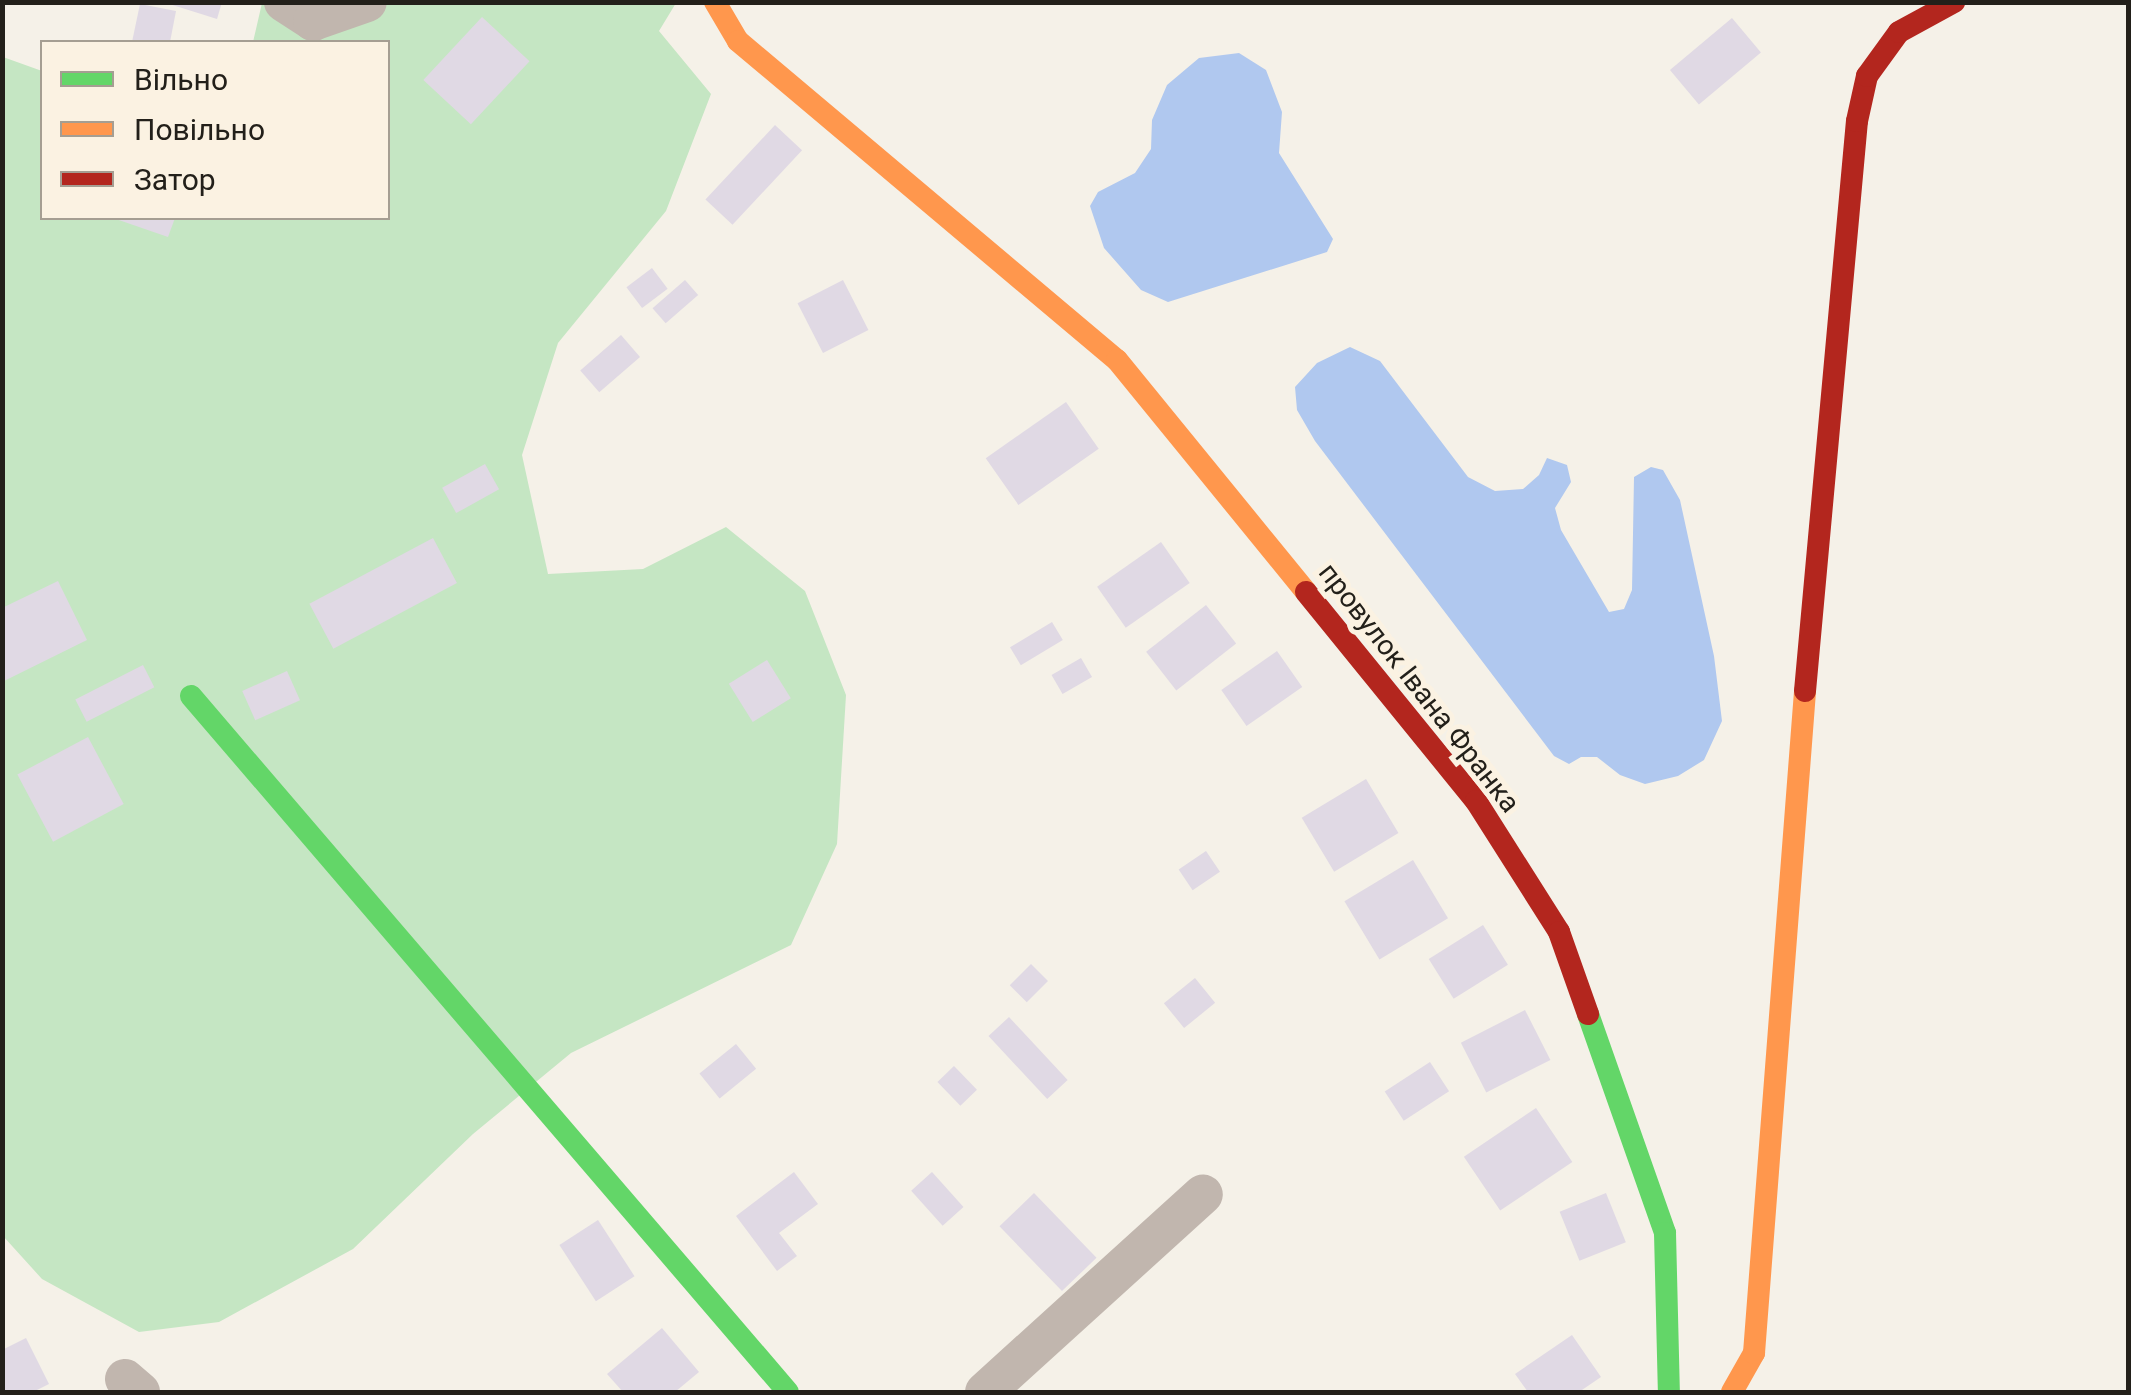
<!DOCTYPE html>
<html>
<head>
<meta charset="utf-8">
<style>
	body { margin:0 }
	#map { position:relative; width:2131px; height:1395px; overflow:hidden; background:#f5f1e8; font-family:Roboto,sans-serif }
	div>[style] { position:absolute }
	.green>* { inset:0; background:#c5e6c3 }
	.water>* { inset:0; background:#b0c8ef }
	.building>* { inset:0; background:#e0d9e4; transform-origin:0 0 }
	.street>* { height:40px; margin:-20px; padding:0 20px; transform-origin:20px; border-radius:20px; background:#c1b6ae }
	.fast>* { height:22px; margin:-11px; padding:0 11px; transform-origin:11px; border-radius:11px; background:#63d668 }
	.slow>* { height:22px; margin:-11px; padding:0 11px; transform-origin:11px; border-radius:11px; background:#ff974d }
	.jam>* { height:22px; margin:-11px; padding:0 11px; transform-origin:11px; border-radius:11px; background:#b3261e }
	span { translate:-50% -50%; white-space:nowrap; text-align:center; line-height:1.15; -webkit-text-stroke:10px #fbf2e2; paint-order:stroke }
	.street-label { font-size:28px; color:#23201a }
	.frame { position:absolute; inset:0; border:5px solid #23201a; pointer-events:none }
	.legend { position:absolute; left:40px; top:40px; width:350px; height:180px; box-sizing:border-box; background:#fbf2e2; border:2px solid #a59e92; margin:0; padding:12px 18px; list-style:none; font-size:30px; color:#23201a }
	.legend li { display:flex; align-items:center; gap:20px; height:50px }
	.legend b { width:50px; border:2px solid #a59e92 }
</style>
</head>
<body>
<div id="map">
	<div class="green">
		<div style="clip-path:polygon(262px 3px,676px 3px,659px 31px,711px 94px,666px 211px,558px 343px,522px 455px,548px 574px,643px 569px,726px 527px,805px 591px,846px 695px,837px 844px,791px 945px,571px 1053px,473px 1134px,353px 1249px,219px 1322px,139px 1332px,42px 1279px,3px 1236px,3px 57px,42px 71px,42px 218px,388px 218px,388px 42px,253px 42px)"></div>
	</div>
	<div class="water">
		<div style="clip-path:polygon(1239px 53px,1266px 70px,1282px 112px,1279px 153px,1333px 239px,1327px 252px,1168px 302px,1141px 290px,1104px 248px,1090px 206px,1098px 192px,1135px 173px,1151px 149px,1152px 120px,1167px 85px,1199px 58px)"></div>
		<div style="clip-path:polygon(1350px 347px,1380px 361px,1468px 477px,1495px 491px,1523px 489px,1539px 475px,1547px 458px,1567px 465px,1571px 482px,1555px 508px,1561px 530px,1609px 612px,1624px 609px,1632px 590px,1634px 477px,1651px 467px,1663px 470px,1680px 500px,1714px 656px,1722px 721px,1704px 760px,1678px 776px,1645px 784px,1620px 775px,1597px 757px,1581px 757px,1569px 764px,1554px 756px,1315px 441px,1297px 410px,1295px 387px,1317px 363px)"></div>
	</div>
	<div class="building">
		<div style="clip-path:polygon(163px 2px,222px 2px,217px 19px)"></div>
		<div style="clip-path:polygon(140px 4px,176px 11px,170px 42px,132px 42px)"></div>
		<div style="left:482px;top:17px;width:65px;height:86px;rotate:43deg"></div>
		<div style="left:1732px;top:18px;width:45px;height:81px;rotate:50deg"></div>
		<div style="left:775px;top:125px;width:37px;height:102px;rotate:43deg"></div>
		<div style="clip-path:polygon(113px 218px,175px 218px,168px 237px)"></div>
		<div style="left:652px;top:268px;width:26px;height:32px;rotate:53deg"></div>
		<div style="left:685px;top:280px;width:20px;height:43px;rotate:49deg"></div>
		<div style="left:843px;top:280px;width:56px;height:51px;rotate:63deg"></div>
		<div style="left:621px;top:335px;width:29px;height:54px;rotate:49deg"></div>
		<div style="left:1066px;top:402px;width:57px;height:98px;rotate:55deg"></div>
		<div style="left:485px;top:464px;width:29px;height:49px;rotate:61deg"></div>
		<div style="left:433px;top:538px;width:51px;height:140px;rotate:62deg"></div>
		<div style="left:1161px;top:542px;width:50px;height:78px;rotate:55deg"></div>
		<div style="clip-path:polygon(58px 581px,87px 640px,2px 682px,2px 608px)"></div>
		<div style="left:1206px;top:605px;width:49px;height:76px;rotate:52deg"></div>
		<div style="left:1052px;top:622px;width:21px;height:49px;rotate:59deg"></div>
		<div style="left:1277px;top:651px;width:44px;height:68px;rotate:55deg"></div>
		<div style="left:1081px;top:658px;width:22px;height:34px;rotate:60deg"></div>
		<div style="left:767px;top:660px;width:45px;height:45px;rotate:58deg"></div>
		<div style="left:143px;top:665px;width:25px;height:76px;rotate:63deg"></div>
		<div style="left:287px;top:671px;width:32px;height:49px;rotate:66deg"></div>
		<div style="left:88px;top:737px;width:76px;height:80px;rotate:62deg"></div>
		<div style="left:1366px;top:779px;width:63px;height:75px;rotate:59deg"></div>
		<div style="left:1206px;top:851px;width:25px;height:33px;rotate:56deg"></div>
		<div style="left:1413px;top:860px;width:68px;height:80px;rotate:59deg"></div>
		<div style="left:1483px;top:925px;width:47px;height:64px;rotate:58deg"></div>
		<div style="left:1031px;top:964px;width:24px;height:30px;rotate:45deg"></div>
		<div style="left:1195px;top:978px;width:32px;height:40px;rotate:51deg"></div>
		<div style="left:1525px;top:1010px;width:56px;height:72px;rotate:63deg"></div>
		<div style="left:1009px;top:1017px;width:86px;height:28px;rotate:47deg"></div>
		<div style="left:736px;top:1044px;width:32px;height:47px;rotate:51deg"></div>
		<div style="left:1430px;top:1062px;width:35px;height:54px;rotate:57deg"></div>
		<div style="left:954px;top:1066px;width:33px;height:23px;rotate:46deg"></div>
		<div style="left:1536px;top:1108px;width:65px;height:87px;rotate:56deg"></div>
		<div style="clip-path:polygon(794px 1172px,818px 1204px,779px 1233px,797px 1256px,777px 1271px,736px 1216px)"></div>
		<div style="left:932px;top:1172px;width:47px;height:28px;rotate:48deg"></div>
		<div style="left:1034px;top:1193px;width:90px;height:48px;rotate:46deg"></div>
		<div style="left:1606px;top:1193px;width:53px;height:50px;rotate:68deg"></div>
		<div style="left:598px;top:1220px;width:67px;height:46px;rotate:57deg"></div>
		<div style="clip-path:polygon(662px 1328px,699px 1372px,675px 1392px,623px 1392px,607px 1374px)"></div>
		<div style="clip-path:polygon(1572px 1335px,1601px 1377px,1579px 1392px,1528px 1392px,1515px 1374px)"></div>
		<div style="clip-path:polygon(26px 1338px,49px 1384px,33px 1392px,2px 1392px,2px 1350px)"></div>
	</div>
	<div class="street">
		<div style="left:284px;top:2px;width:35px;rotate:33deg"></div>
		<div style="left:313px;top:21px;width:57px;rotate:-19.4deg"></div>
		<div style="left:125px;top:1379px;width:20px;rotate:41deg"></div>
		<div style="left:985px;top:1392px;width:294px;rotate:-42.2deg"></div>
	</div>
	<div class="fast">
		<div style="left:191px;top:696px;width:917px;rotate:49.38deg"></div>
		<div style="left:1588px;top:1014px;width:232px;rotate:70.6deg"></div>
		<div style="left:1665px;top:1233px;width:159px;rotate:88.6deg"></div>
	</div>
	<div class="slow">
		<div style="left:715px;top:2px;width:45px;rotate:59.5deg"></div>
		<div style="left:738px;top:41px;width:495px;rotate:40.1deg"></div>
		<div style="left:1117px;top:360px;width:299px;rotate:50.8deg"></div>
		<div style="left:1732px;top:1392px;width:45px;rotate:-60.6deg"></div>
		<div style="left:1754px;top:1353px;width:664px;rotate:-85.59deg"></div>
	</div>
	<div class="jam">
		<div style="left:1306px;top:592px;width:269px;rotate:50.9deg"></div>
		<div style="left:1476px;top:801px;width:155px;rotate:57.6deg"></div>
		<div style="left:1559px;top:932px;width:87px;rotate:70.5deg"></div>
		<div style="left:1805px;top:691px;width:572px;rotate:-84.79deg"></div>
		<div style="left:1857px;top:121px;width:46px;rotate:-77.5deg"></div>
		<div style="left:1867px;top:76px;width:54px;rotate:-54deg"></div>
		<div style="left:1899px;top:32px;width:63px;rotate:-28.6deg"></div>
	</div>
	<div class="street-label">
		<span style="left:1419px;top:688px;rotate:52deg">провулок Івана Франка</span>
	</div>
	<div class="frame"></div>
	<ul class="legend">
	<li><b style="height:12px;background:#63d668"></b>Вільно</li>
	<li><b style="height:12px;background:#ff974d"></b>Повільно</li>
	<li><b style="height:12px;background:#b3261e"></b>Затор</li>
	</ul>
</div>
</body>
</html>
